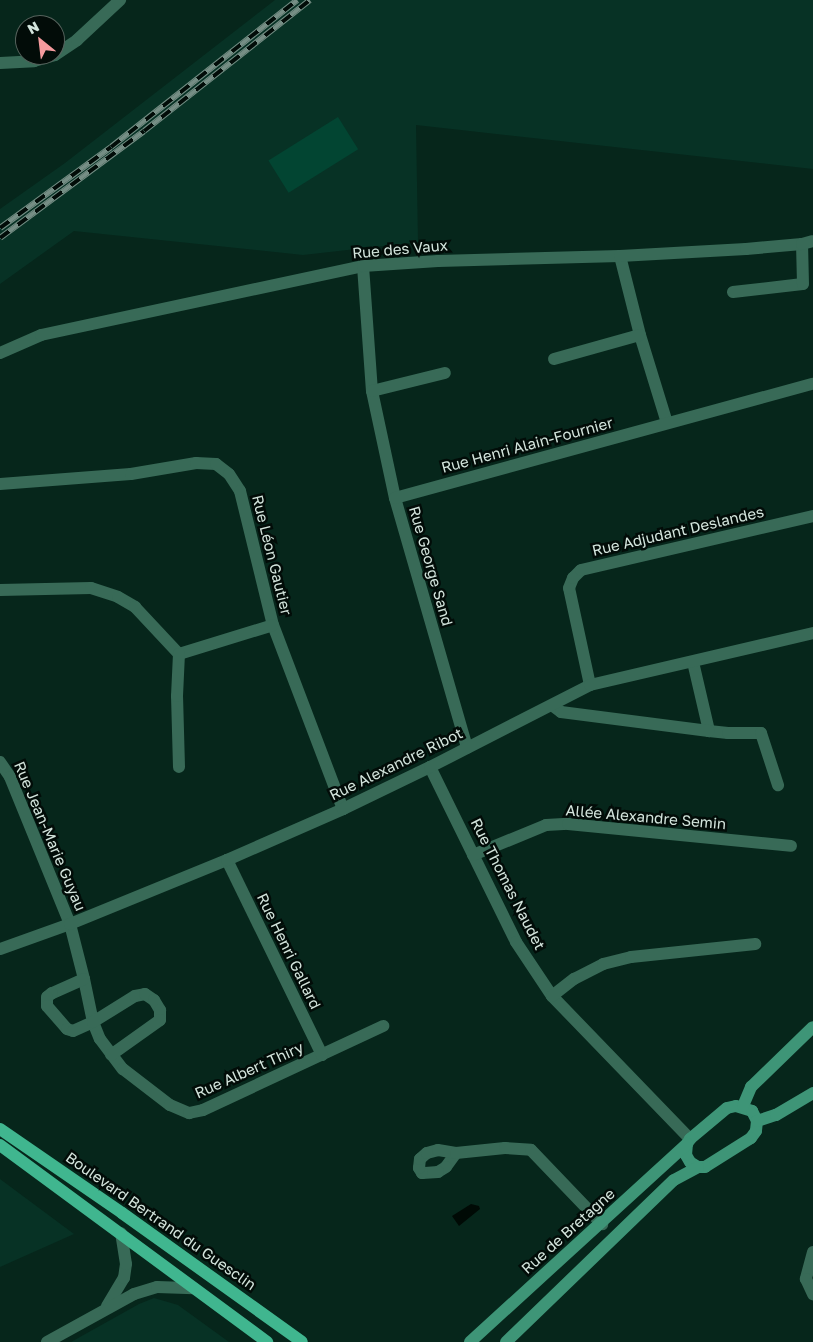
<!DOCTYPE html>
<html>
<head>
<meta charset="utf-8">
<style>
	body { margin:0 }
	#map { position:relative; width:813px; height:1342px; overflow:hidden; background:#06261b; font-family:"Golos Text",sans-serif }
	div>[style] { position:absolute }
	.built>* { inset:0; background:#073225 }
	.green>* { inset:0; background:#024532; transform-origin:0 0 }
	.water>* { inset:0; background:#000a05 }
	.street>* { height:12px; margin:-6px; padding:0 6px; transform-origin:6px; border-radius:6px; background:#386a57 }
	.secondary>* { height:12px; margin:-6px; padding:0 6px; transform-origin:6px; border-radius:6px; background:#3e9577 }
	.primary>* { height:12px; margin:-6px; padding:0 6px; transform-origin:6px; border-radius:6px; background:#40b68f }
	.rail>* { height:5.5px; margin-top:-2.75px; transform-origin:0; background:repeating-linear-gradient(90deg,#020c08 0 11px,#768e85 0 22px); box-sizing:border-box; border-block:1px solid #768e85 }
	span { translate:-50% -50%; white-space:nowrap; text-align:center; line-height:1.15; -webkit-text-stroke:5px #020c08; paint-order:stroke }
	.street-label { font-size:15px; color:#d4e5dd }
	.north { position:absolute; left:15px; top:15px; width:50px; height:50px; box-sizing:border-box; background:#020c08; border:1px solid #56635d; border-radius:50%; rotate:331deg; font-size:14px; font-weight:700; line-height:20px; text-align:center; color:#d4e5dd }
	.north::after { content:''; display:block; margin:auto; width:18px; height:22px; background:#f59b9e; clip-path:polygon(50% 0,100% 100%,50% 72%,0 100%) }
</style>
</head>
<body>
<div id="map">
	<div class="built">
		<div style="clip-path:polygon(275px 0,813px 0,813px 169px,416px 125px,418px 242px,303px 255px,74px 231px,0 284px,0 209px,65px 163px)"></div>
		<div style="clip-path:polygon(0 1179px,74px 1234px,0 1267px)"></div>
		<div style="clip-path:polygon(154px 1298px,178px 1305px,229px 1342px,71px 1342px,139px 1304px)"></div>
	</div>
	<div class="green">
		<div style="left:338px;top:117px;width:38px;height:82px;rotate:58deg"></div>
	</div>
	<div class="water">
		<div style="clip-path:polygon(471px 1204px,479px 1206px,480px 1209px,459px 1226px,452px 1216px)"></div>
	</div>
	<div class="street">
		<div style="left:55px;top:55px;width:27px;rotate:-34deg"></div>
		<div style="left:77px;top:40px;width:59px;rotate:-42.9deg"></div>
		<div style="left:0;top:63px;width:34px;rotate:-3deg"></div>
		<div style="left:34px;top:61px;width:22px;rotate:-16deg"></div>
		<div style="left:620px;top:256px;width:81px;rotate:75.8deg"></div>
		<div style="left:640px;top:335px;width:92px;rotate:72.9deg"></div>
		<div style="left:363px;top:266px;width:125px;rotate:85.9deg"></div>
		<div style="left:372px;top:391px;width:109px;rotate:77.9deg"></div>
		<div style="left:395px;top:498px;width:260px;rotate:73.9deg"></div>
		<div style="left:733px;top:292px;width:70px;rotate:-6.5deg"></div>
		<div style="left:803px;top:284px;width:40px;rotate:-91.4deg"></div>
		<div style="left:0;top:353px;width:45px;rotate:-23.7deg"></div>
		<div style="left:41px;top:335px;width:329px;rotate:-12.1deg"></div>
		<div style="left:363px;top:266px;width:75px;rotate:-3.8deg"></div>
		<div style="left:438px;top:261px;width:182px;rotate:-1.6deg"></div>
		<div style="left:620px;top:256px;width:126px;rotate:-3.2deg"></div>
		<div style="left:746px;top:249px;width:56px;rotate:-5.1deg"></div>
		<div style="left:802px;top:244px;width:11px;rotate:-15deg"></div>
		<div style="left:554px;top:359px;width:89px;rotate:-15.6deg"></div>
		<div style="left:372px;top:391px;width:75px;rotate:-13.9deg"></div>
		<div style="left:0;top:484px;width:131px;rotate:-4.4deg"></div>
		<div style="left:131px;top:474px;width:66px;rotate:-9.6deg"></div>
		<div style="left:196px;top:463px;width:20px;rotate:3deg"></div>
		<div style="left:216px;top:464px;width:16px;rotate:38deg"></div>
		<div style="left:229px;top:474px;width:20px;rotate:57deg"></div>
		<div style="left:240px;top:491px;width:138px;rotate:76.2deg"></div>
		<div style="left:273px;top:625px;width:197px;rotate:69.2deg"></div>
		<div style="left:395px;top:498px;width:433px;rotate:-15.3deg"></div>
		<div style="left:0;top:590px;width:91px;rotate:-1.3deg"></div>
		<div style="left:91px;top:588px;width:28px;rotate:18deg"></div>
		<div style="left:118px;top:597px;width:20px;rotate:30deg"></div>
		<div style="left:135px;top:607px;width:64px;rotate:46.9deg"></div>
		<div style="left:179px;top:654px;width:98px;rotate:-17.1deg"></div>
		<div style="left:693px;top:662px;width:71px;rotate:76.9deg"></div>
		<div style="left:709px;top:731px;width:19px;rotate:6deg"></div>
		<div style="left:728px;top:733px;width:33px"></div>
		<div style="left:761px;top:733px;width:55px;rotate:71.9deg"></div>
		<div style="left:590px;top:685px;width:99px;rotate:-102.2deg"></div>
		<div style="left:569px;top:588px;width:11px;rotate:-68deg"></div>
		<div style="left:573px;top:578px;width:11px;rotate:-45deg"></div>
		<div style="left:581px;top:570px;width:238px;rotate:-13.1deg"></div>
		<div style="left:553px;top:706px;width:10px;rotate:37deg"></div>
		<div style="left:561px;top:712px;width:149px;rotate:7.3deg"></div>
		<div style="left:0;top:762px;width:18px;rotate:56deg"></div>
		<div style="left:10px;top:777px;width:159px;rotate:67.8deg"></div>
		<div style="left:70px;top:924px;width:57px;rotate:75.7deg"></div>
		<div style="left:84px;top:979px;width:44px;rotate:78.2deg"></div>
		<div style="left:93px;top:1022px;width:18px;rotate:68deg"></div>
		<div style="left:100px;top:1039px;width:38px;rotate:53deg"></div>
		<div style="left:123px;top:1069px;width:59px;rotate:37.5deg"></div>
		<div style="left:170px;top:1105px;width:21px;rotate:23deg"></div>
		<div style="left:189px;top:1113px;width:14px;rotate:-12deg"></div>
		<div style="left:203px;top:1110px;width:199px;rotate:-25deg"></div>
		<div style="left:179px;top:767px;width:71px;rotate:-91.6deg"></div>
		<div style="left:177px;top:696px;width:42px;rotate:-87.3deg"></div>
		<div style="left:430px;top:767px;width:195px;rotate:63.8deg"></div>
		<div style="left:516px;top:942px;width:65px;rotate:56.3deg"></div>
		<div style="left:552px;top:996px;width:199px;rotate:46deg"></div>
		<div style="left:473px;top:855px;width:79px;rotate:-22.3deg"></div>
		<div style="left:546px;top:825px;width:22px;rotate:-3deg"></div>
		<div style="left:568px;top:824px;width:224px;rotate:5.6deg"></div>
		<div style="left:227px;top:860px;width:217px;rotate:64deg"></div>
		<div style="left:0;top:949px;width:74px;rotate:-19.7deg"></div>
		<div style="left:70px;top:924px;width:170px;rotate:-22.2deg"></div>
		<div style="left:227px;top:860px;width:127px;rotate:-23.7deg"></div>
		<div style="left:343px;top:809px;width:97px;rotate:-25.8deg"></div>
		<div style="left:430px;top:767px;width:180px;rotate:-27.1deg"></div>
		<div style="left:590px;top:685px;width:229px;rotate:-13.1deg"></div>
		<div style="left:84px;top:979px;width:35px;rotate:156deg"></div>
		<div style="left:52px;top:993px;width:6px;rotate:141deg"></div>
		<div style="left:47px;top:997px;width:9px;rotate:90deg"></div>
		<div style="left:47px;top:1006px;width:30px;rotate:49deg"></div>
		<div style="left:67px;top:1029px;width:6px;rotate:18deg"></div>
		<div style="left:73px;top:1031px;width:22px;rotate:-24deg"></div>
		<div style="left:93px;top:1022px;width:49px;rotate:-31.8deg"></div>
		<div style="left:135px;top:996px;width:10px;rotate:-11deg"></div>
		<div style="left:145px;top:994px;width:11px;rotate:34deg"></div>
		<div style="left:154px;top:1000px;width:12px;rotate:59deg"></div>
		<div style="left:160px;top:1010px;width:10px;rotate:90deg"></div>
		<div style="left:160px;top:1020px;width:60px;rotate:144.5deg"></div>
		<div style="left:552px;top:996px;width:28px;rotate:-38deg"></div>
		<div style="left:574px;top:979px;width:33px;rotate:-27deg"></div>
		<div style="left:603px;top:964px;width:29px;rotate:-14deg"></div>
		<div style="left:631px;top:957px;width:125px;rotate:-6deg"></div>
		<div style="left:456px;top:1153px;width:17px;rotate:126deg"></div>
		<div style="left:446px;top:1167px;width:9px;rotate:148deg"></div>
		<div style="left:438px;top:1172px;width:16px;rotate:176deg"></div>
		<div style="left:422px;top:1173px;width:6px;rotate:-121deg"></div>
		<div style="left:419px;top:1168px;width:9px;rotate:-84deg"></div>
		<div style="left:420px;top:1159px;width:9px;rotate:-41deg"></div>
		<div style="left:427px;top:1153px;width:11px;rotate:-15deg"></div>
		<div style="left:438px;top:1150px;width:18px;rotate:9deg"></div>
		<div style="left:456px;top:1153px;width:49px;rotate:-5.8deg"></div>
		<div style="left:505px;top:1148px;width:26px;rotate:4deg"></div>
		<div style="left:531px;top:1150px;width:103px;rotate:46.2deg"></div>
		<div style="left:813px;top:1252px;width:28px;rotate:105deg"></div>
		<div style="left:806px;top:1279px;width:17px;rotate:65deg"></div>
		<div style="left:107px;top:1306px;width:33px;rotate:-59deg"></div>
		<div style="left:124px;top:1278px;width:14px;rotate:-82deg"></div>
		<div style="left:126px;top:1264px;width:31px;rotate:-99deg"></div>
		<div style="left:47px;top:1342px;width:99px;rotate:-28.9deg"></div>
		<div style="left:134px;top:1294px;width:24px;rotate:-17deg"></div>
		<div style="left:157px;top:1287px;width:37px;rotate:2deg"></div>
	</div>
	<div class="secondary">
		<div style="left:736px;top:1106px;width:17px;rotate:17deg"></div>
		<div style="left:752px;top:1111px;width:11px;rotate:63deg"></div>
		<div style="left:757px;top:1121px;width:10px;rotate:96deg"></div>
		<div style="left:756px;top:1131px;width:9px;rotate:126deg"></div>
		<div style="left:751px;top:1138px;width:54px;rotate:147.8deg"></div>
		<div style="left:705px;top:1167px;width:7px;rotate:180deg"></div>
		<div style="left:698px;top:1167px;width:9px;rotate:-148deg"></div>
		<div style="left:690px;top:1162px;width:8px;rotate:-120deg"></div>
		<div style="left:686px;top:1155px;width:11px;rotate:-85deg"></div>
		<div style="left:687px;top:1144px;width:6px;rotate:-59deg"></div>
		<div style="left:690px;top:1139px;width:48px;rotate:-40deg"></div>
		<div style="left:727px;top:1108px;width:9px;rotate:-13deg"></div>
		<div style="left:743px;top:1106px;width:21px;rotate:-67deg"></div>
		<div style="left:751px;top:1087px;width:86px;rotate:-44.1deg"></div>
		<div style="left:757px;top:1121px;width:20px;rotate:-18deg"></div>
		<div style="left:776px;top:1115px;width:43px;rotate:-30.7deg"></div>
		<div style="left:470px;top:1342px;width:294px;rotate:-42.4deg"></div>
		<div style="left:506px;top:1342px;width:233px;rotate:-44deg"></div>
		<div style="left:674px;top:1180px;width:27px;rotate:-28deg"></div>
	</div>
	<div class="primary">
		<div style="left:0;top:1129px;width:148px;rotate:34.5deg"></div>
		<div style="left:122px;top:1213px;width:221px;rotate:35.6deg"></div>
		<div style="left:0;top:1145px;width:332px;rotate:36.4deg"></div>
	</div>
	<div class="rail">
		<div style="left:0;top:228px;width:137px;rotate:-36.1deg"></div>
		<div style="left:111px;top:147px;width:237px;rotate:-38.3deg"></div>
		<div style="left:0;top:238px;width:179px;rotate:-36.6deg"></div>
		<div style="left:144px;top:131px;width:211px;rotate:-38.3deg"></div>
	</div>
	<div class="street-label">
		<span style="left:400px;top:249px;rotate:-5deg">Rue des Vaux</span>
		<span style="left:527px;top:445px;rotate:-15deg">Rue Henri Alain-Fournier</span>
		<span style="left:678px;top:531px;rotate:-13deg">Rue Adjudant Deslandes</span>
		<span style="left:272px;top:555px;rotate:76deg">Rue Léon Gautier</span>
		<span style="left:431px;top:566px;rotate:74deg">Rue George Sand</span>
		<span style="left:396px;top:764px;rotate:-26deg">Rue Alexandre Ribot</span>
		<span style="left:646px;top:817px;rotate:5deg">Allée Alexandre Semin</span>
		<span style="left:50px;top:836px;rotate:67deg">Rue Jean-Marie Guyau</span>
		<span style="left:508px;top:884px;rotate:63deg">Rue Thomas Naudet</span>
		<span style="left:289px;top:951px;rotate:64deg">Rue Henri Gallard</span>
		<span style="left:249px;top:1070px;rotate:-24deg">Rue Albert Thiry</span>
		<span style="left:161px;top:1221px;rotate:35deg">Boulevard Bertrand du Guesclin</span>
		<span style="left:568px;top:1231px;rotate:-42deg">Rue de Bretagne</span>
	</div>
	<div class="north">N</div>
</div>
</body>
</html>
